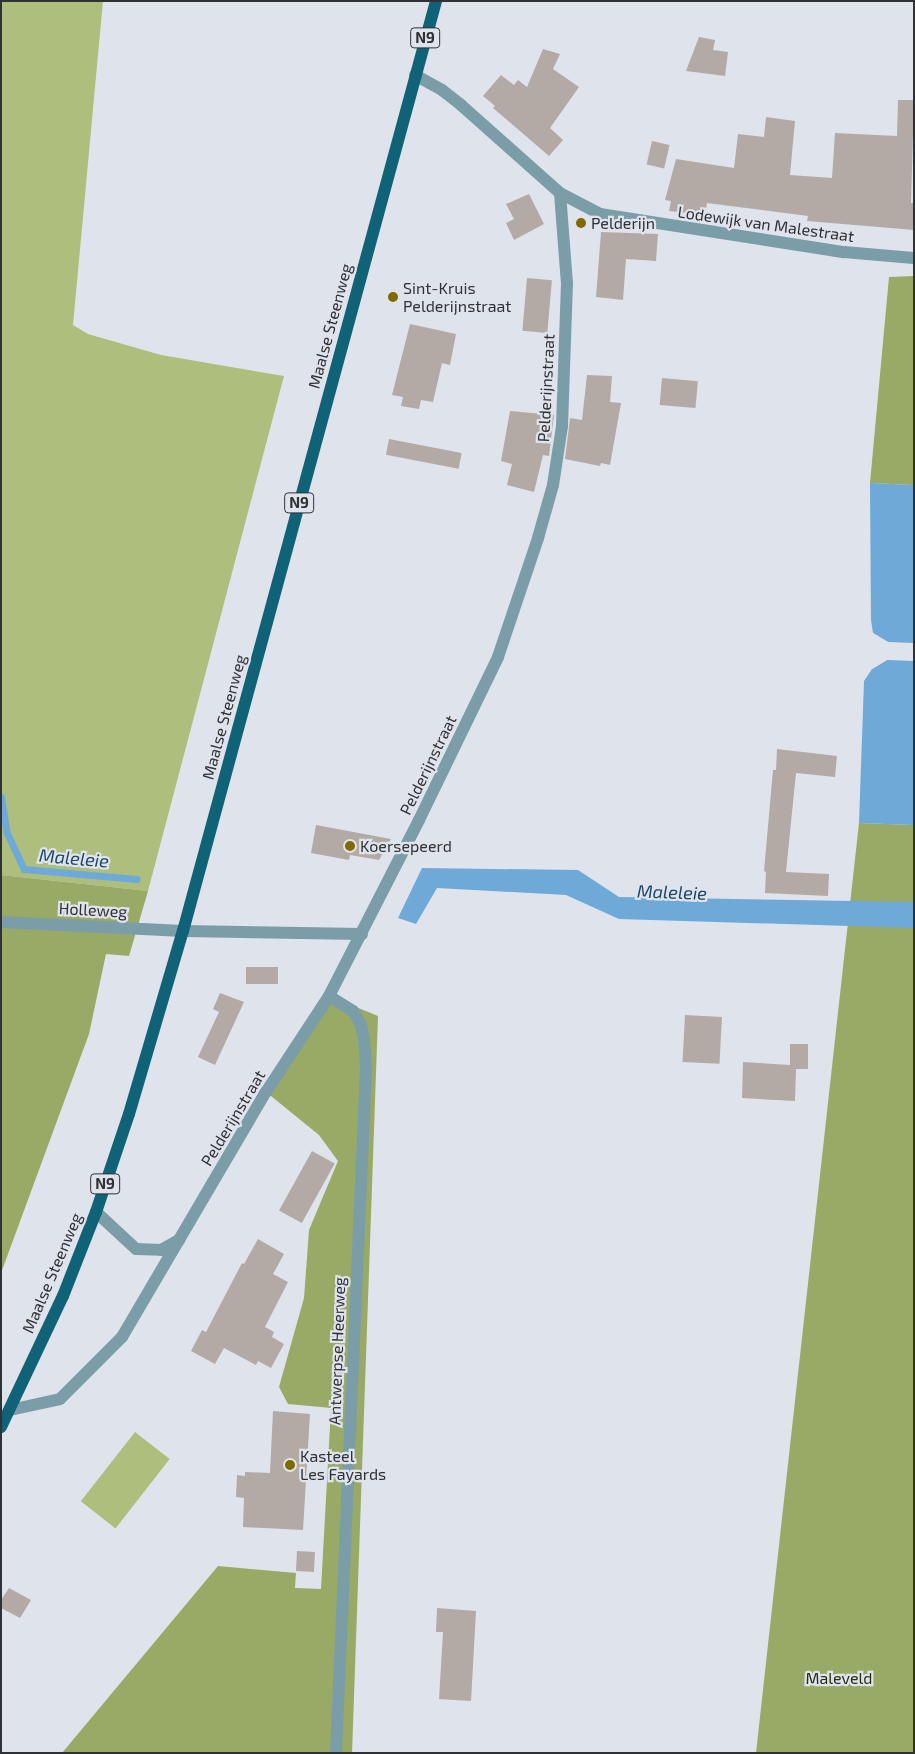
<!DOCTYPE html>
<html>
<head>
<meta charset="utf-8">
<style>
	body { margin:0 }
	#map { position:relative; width:915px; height:1754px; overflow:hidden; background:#dfe3ec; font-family:"Exo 2",sans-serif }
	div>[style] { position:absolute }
	.green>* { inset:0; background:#aebf7d; transform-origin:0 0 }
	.forest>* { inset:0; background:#99a966 }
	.water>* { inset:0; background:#6ea9d8 }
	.pier>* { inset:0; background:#dfe3ec }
	.stream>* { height:7px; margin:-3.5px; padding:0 3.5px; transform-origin:3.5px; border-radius:3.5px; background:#6ea9d8 }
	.building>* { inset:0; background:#b3aaa6; transform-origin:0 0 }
	.minor>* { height:12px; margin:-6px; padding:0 6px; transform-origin:6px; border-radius:6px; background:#7b9da8 }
	.major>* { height:12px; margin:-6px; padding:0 6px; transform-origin:6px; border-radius:6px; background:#106376 }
	.dots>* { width:14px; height:14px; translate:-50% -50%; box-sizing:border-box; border:2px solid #dfe3ec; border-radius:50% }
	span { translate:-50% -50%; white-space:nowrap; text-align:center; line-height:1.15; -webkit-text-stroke:4.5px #dfe3ec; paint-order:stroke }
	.shield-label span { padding:1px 4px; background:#dfe3ec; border:1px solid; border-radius:4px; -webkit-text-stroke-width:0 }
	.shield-label { font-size:15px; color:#303134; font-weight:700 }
	.poi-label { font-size:16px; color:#303134 }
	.left { translate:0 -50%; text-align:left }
	.street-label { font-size:16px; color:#303134 }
	.park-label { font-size:16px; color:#282e11 }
	.water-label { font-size:18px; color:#1b4767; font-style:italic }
	.frame { position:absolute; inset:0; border:2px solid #303134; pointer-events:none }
</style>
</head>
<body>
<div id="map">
	<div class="green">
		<div style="clip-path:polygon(1px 1px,103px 1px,73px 325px,88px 334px,161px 355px,284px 376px,148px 891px,1px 875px)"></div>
		<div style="left:135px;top:1432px;width:44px;height:88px;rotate:38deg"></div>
	</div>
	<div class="forest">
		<div style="clip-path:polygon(914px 276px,914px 485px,870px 483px,889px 277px)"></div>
		<div style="clip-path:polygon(859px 823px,914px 825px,914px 1753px,756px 1753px)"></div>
		<div style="clip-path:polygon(1px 875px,148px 891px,129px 956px,106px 954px,89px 1034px,1px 1273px)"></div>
		<div style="clip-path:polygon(329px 996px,378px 1016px,352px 1753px,62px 1753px,218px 1566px,296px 1573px,295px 1588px,321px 1589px,331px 1408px,288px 1404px,279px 1387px,304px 1298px,309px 1230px,338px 1161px,319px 1135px,266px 1092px)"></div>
	</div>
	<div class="water">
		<div style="clip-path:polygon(870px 483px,914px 485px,914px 825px,859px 823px,864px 681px,872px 669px,887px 660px,888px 642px,873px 633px,871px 620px)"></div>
		<div style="clip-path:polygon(422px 868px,578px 870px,619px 897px,914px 902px,914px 928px,619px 919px,566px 895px,437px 888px,416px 924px,398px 918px)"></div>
	</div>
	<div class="pier">
		<div style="clip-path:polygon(873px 633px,888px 642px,914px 643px,914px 661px,887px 660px,872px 669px,872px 666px,884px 659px,885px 643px,873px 636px)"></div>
	</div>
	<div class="stream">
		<div style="left:1px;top:797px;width:36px;rotate:81deg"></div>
		<div style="left:7px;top:833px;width:40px;rotate:65deg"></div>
		<div style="left:24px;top:869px;width:113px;rotate:5.1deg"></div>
	</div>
	<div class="building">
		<div style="clip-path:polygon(699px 37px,715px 40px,713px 50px,728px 52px,725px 76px,686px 71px)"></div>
		<div style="clip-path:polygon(543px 49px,560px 54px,553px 69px,579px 87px,550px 128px,563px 140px,549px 156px,493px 108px,495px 106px,483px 96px,501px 75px,514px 85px,518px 80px,527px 87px)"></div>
		<div style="clip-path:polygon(898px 100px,914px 100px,911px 203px,914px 203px,914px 230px,807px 221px,808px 216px,707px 203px,705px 215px,669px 211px,671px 201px,665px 200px,676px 159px,734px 168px,738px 134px,764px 137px,766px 117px,795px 121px,790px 175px,832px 178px,835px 133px,897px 136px)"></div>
		<div style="left:652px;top:141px;width:18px;height:24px;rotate:13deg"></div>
		<div style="clip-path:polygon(529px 194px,544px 224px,514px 240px,506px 223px,514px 219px,506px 204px)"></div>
		<div style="clip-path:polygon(601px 232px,658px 234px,656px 261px,626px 259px,623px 300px,596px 297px)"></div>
		<div style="left:527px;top:278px;width:25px;height:53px;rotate:5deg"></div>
		<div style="clip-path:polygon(410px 324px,456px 334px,450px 365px,442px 363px,433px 402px,421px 400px,419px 409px,401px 406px,403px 397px,392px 395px)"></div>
		<div style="clip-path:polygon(587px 375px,612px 376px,610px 402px,621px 403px,610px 465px,601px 463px,600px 466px,565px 459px,570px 418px,582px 420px)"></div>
		<div style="left:662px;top:378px;width:36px;height:27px;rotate:5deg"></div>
		<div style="clip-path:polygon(510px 411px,554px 415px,549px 456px,543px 455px,534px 492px,507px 485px,512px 464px,501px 461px)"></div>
		<div style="left:389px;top:439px;width:74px;height:16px;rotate:11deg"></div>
		<div style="clip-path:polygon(777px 749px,837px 756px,835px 777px,796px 773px,786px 872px,829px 874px,828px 896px,765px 893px,766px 872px,764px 871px,773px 770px,776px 770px)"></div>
		<div style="clip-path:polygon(316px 825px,391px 839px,379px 860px,350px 855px,349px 860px,311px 853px)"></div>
		<div style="left:246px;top:967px;width:32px;height:17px"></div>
		<div style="clip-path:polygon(220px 993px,244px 1002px,215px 1065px,198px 1057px,219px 1012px,213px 1009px)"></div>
		<div style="left:685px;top:1015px;width:37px;height:47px;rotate:3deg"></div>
		<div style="clip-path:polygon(790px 1044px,808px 1044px,808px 1069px,796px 1069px,795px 1101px,742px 1098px,743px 1062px,790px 1065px)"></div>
		<div style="left:312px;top:1151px;width:26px;height:68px;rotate:29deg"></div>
		<div style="clip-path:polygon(258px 1239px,284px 1254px,273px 1274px,288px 1282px,265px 1327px,274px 1332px,272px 1337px,284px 1344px,271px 1368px,258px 1361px,256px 1365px,224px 1348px,215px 1364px,191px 1351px,202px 1330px,206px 1332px,242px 1263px,244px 1264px)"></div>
		<div style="clip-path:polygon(273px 1411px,310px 1414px,303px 1530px,243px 1527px,244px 1498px,236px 1497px,237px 1475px,245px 1476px,245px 1472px,270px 1473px)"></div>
		<div style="left:297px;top:1551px;width:18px;height:20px;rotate:3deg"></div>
		<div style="clip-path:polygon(9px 1588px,31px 1600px,20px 1618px,1px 1608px,1px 1600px)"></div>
		<div style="clip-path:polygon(437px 1608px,476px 1611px,471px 1701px,439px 1699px,443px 1632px,436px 1632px)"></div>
	</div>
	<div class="minor">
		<div style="left:415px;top:75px;width:31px;rotate:29deg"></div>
		<div style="left:442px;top:90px;width:24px;rotate:38deg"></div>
		<div style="left:461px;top:105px;width:132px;rotate:41.6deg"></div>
		<div style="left:560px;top:193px;width:45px;rotate:27.7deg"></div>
		<div style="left:600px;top:214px;width:247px;rotate:8.9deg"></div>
		<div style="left:844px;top:252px;width:70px;rotate:4.9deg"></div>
		<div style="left:1px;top:922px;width:182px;rotate:2.8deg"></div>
		<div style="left:183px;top:931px;width:179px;rotate:1deg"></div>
		<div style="left:329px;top:996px;width:28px;rotate:32deg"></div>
		<div style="left:353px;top:1011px;width:16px;rotate:60deg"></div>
		<div style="left:361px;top:1025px;width:14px;rotate:78deg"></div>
		<div style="left:364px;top:1039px;width:29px;rotate:86deg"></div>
		<div style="left:366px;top:1068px;width:686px;rotate:92.51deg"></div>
		<div style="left:96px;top:1212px;width:54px;rotate:42.8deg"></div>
		<div style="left:136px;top:1249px;width:25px;rotate:2deg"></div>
		<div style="left:161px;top:1250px;width:21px;rotate:-29deg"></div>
		<div style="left:10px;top:1410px;width:51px;rotate:-12.4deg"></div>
		<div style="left:60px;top:1399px;width:88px;rotate:-45deg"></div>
		<div style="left:122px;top:1337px;width:284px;rotate:-59.6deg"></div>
		<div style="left:266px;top:1092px;width:115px;rotate:-56.7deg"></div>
		<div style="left:329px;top:996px;width:198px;rotate:-62.9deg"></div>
		<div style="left:419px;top:820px;width:181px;rotate:-64.1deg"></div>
		<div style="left:498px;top:657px;width:126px;rotate:-71.4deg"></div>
		<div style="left:538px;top:538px;width:55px;rotate:-74.2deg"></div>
		<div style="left:553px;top:485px;width:60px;rotate:-81.3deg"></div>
		<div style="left:562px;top:426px;width:142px;rotate:-88deg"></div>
		<div style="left:567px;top:284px;width:91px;rotate:-94.4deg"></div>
	</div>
	<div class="major">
		<div style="left:1px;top:1427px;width:145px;rotate:-64.7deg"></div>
		<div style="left:63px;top:1296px;width:90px;rotate:-68.6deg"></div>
		<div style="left:96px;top:1212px;width:103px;rotate:-71.4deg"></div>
		<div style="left:129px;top:1114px;width:191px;rotate:-73.6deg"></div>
		<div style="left:183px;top:931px;width:964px;rotate:-74.78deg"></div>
	</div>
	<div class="dots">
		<div style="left:581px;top:223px;background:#7f6900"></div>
		<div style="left:393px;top:297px;background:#7f6900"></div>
		<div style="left:350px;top:846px;background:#7f6900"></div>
		<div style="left:290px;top:1465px;background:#7f6900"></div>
	</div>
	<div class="shield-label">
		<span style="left:425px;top:38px">N9</span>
		<span style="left:299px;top:503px">N9</span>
		<span style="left:105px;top:1184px">N9</span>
	</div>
	<div class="poi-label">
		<span class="left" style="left:591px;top:223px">Pelderijn</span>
		<span class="left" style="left:403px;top:297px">Sint-Kruis<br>Pelderijnstraat</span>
		<span class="left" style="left:360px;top:846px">Koersepeerd</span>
		<span class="left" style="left:300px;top:1465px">Kasteel<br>Les Fayards</span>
	</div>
	<div class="street-label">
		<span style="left:766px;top:224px;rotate:8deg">Lodewijk van Malestraat</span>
		<span style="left:330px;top:326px;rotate:-75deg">Maalse Steenweg</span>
		<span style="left:546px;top:388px;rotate:-87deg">Pelderijnstraat</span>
		<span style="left:224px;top:717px;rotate:-75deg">Maalse Steenweg</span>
		<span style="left:428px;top:765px;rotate:-64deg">Pelderijnstraat</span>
		<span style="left:93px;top:910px;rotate:3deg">Holleweg</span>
		<span style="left:233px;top:1118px;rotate:-59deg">Pelderijnstraat</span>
		<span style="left:52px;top:1273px;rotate:-67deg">Maalse Steenweg</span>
		<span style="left:337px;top:1351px;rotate:-88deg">Antwerpse Heerweg</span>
	</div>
	<div class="park-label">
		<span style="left:839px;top:1678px">Maleveld</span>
	</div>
	<div class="water-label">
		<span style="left:74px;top:858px;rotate:5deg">Maleleie</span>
		<span style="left:672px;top:892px;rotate:2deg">Maleleie</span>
	</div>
	<div class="frame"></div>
</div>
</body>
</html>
